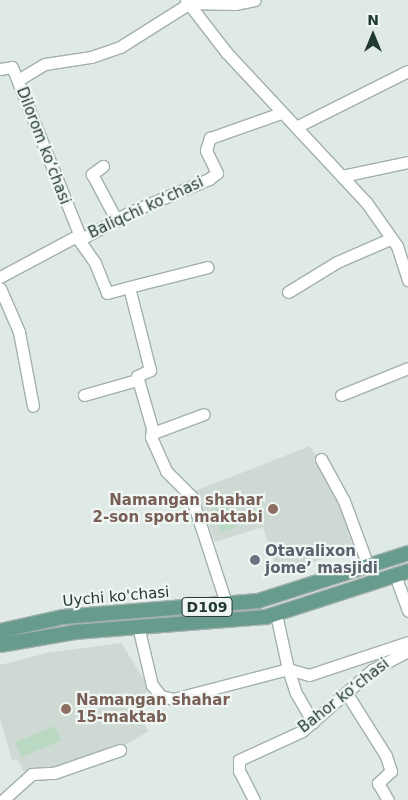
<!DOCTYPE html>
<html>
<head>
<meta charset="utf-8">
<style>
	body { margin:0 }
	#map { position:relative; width:408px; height:800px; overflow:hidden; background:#dfe9e5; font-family:"DejaVu Sans",sans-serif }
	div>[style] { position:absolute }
	.built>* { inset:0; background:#ced9d4 }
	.green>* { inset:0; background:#bad9c2; transform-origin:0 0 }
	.roads { filter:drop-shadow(1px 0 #a3b0ac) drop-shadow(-1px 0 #a3b0ac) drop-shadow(0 1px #a3b0ac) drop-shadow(0 -1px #a3b0ac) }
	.minor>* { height:11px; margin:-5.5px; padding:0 5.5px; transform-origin:5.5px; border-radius:5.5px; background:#fff }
	.major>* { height:14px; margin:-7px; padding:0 7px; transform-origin:7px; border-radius:7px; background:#679b8e }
	.dots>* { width:14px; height:14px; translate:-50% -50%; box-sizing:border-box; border:2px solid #eff6f3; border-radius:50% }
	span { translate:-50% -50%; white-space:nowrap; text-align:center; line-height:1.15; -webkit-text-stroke:4.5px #eff6f3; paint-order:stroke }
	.shield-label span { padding:1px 4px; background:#eff6f3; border:1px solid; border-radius:4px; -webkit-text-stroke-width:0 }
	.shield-label { font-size:14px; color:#223832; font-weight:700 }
	.street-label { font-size:15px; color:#223832 }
	.education-label { font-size:15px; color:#785e54; font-weight:700 }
	.right { translate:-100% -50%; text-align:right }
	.left { translate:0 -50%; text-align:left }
	.worship-label { font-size:15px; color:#5b616d; font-weight:700 }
	.north { position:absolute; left:348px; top:10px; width:50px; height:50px; -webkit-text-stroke:4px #eff6f3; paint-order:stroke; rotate:0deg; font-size:14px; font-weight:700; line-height:20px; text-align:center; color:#223832 }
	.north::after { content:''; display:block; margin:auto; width:18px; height:22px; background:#223832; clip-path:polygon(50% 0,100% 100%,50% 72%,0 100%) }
</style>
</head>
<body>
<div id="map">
	<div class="built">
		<div style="clip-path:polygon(310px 446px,336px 491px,352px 531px,348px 532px,354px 550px,278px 572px,263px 527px,215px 542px,195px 491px)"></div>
		<div style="clip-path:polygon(121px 643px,150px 689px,129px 705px,149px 731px,125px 745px,56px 770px,25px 774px,17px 759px,12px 760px,0 719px,0 665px,47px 653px)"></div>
	</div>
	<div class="green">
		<div style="left:228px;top:497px;width:31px;height:17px;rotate:73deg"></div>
		<div style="left:55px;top:726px;width:16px;height:43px;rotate:68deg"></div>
	</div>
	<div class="roads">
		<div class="minor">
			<div style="left:186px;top:0;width:66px;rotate:52.4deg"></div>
			<div style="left:226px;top:52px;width:205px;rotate:47deg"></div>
			<div style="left:366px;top:202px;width:54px;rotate:54.8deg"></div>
			<div style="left:397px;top:246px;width:36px;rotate:72deg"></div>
			<div style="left:0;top:69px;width:12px;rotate:-9deg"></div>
			<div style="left:12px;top:67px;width:180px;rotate:68.1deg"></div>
			<div style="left:79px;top:234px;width:6px;rotate:90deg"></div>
			<div style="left:79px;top:240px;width:28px;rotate:55deg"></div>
			<div style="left:95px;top:263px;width:32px;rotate:68deg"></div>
			<div style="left:107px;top:293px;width:23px;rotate:-15deg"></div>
			<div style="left:129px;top:287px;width:86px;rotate:75.8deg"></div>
			<div style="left:150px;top:370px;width:14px;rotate:155deg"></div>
			<div style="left:137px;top:376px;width:54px;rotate:73.9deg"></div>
			<div style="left:152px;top:428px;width:9px;rotate:96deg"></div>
			<div style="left:151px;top:437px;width:37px;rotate:66deg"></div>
			<div style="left:166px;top:471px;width:35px;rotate:45deg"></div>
			<div style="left:191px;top:496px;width:116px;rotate:71.9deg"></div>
			<div style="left:18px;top:80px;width:31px;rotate:-31deg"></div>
			<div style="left:45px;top:64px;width:47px;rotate:-8.7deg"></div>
			<div style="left:91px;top:57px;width:31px;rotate:-19deg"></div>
			<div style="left:120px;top:47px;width:83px;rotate:-32.2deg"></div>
			<div style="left:190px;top:3px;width:45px;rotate:1.3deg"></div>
			<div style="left:235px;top:4px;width:20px;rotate:-11deg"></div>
			<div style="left:296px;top:127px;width:125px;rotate:-26.6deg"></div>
			<div style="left:103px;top:166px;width:14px;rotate:144deg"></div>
			<div style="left:92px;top:174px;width:53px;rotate:62deg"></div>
			<div style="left:342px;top:176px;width:67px;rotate:-12deg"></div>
			<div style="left:0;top:277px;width:85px;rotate:-28.1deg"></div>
			<div style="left:75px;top:237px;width:8px;rotate:7deg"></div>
			<div style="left:83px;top:238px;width:54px;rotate:-29deg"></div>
			<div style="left:130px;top:212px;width:86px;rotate:-22.7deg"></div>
			<div style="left:209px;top:179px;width:10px;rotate:-37deg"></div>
			<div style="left:217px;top:173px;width:25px;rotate:-116deg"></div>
			<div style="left:206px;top:150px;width:13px;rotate:-72deg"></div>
			<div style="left:210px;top:138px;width:75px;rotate:-19.4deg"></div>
			<div style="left:129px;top:287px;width:81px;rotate:-14.2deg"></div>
			<div style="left:0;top:288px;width:48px;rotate:66.6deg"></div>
			<div style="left:19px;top:332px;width:75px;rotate:79.3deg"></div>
			<div style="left:288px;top:292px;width:57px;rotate:-31.5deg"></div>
			<div style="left:337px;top:262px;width:58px;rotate:-23.5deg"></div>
			<div style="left:84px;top:395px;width:55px;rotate:-15.8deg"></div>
			<div style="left:341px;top:395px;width:72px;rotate:-21.9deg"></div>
			<div style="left:153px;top:433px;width:54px;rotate:-20.4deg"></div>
			<div style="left:321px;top:459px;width:48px;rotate:61.3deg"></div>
			<div style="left:344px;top:501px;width:69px;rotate:69.7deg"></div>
			<div style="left:395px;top:575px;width:38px;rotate:70deg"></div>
			<div style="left:276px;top:614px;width:56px;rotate:77.7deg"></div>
			<div style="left:288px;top:669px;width:25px;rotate:72deg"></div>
			<div style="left:296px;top:693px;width:34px;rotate:60deg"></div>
			<div style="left:138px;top:626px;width:61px;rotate:76.7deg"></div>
			<div style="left:152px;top:685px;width:14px;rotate:51deg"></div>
			<div style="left:161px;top:696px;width:12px;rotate:14deg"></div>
			<div style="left:173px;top:699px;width:119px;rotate:-14.6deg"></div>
			<div style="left:288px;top:669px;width:22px;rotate:16deg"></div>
			<div style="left:309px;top:675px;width:104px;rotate:-18.4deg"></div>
			<div style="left:347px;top:694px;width:73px;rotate:57.8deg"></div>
			<div style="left:386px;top:756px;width:16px;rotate:72deg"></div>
			<div style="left:391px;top:771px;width:18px;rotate:137deg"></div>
			<div style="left:378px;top:783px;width:20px;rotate:60deg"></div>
			<div style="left:3px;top:800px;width:39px;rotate:-42deg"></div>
			<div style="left:32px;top:774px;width:22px;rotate:-3deg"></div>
			<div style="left:54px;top:773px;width:70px;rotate:-19.2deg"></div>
			<div style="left:254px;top:800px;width:33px;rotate:-117deg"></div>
			<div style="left:239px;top:771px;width:11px;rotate:-90deg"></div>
			<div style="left:239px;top:760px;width:69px;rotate:-24.7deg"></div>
			<div style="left:302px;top:731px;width:93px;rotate:-41.1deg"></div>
			<div style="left:372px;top:670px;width:41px;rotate:-27.8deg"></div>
		</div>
		<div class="major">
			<div style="left:0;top:631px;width:65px;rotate:-12.5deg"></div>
			<div style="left:63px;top:617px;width:196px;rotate:-4.7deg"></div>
			<div style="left:258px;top:601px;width:157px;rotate:-17.7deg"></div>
			<div style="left:0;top:645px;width:76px;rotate:-9.8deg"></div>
			<div style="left:75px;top:632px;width:192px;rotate:-4.5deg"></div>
			<div style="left:266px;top:617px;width:149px;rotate:-17.9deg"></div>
		</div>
	</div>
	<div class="dots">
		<div style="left:273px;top:509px;background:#8d6e63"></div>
		<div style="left:255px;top:560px;background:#6b7280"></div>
		<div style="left:66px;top:709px;background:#8d6e63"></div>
	</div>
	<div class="shield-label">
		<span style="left:207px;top:607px">D109</span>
	</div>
	<div class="street-label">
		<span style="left:43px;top:146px;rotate:69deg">Dilorom koʻchasi</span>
		<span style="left:146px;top:208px;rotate:-25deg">Baliqchi koʻchasi</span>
		<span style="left:116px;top:597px;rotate:-5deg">Uychi ko'chasi</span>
		<span style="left:344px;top:696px;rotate:-38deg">Bahor koʻchasi</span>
	</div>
	<div class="education-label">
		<span class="right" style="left:263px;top:509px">Namangan shahar<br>2-son sport maktabi</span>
		<span class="left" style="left:76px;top:709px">Namangan shahar<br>15-maktab</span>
	</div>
	<div class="worship-label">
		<span class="left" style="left:265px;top:560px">Otavalixon<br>jome’ masjidi</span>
	</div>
	<div class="north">N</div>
</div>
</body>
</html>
